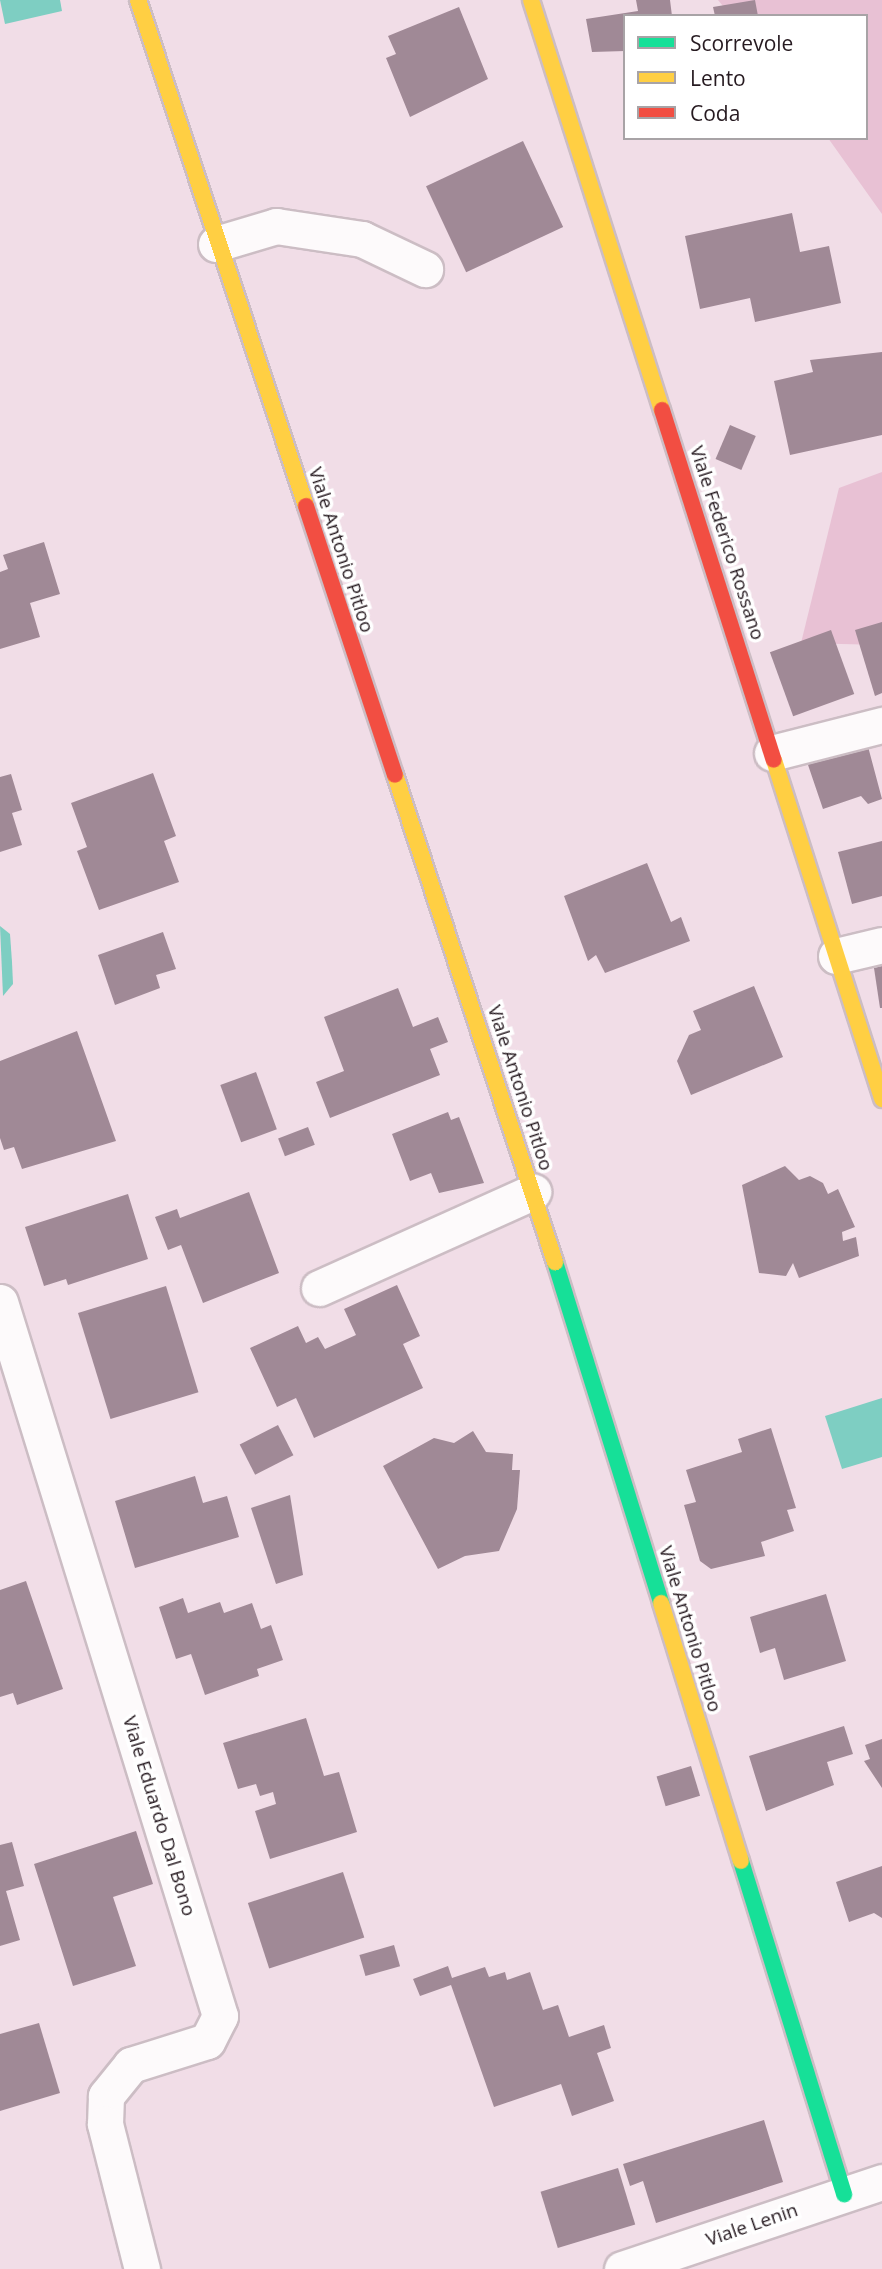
<!DOCTYPE html>
<html>
<head>
<meta charset="utf-8">
<style>
	body { margin:0 }
	#map { position:relative; width:882px; height:2269px; overflow:hidden; background:#f1dde7; font-family:"Open Sans",sans-serif }
	div>[style] { position:absolute }
	.green>* { inset:0; background:#e8c1d4 }
	.water>* { inset:0; background:#7ecec2 }
	.building>* { inset:0; background:#a08996; transform-origin:0 0 }
	.roads { filter:drop-shadow(2px 0 #ccbdc4) drop-shadow(-2px 0 #ccbdc4) drop-shadow(0 2px #ccbdc4) drop-shadow(0 -2px #ccbdc4) }
	.street>* { height:35px; margin:-17.5px; padding:0 17.5px; transform-origin:17.5px; border-radius:17.5px; background:#fdfafb }
	.fast>* { height:16px; margin:-8px; padding:0 8px; transform-origin:8px; border-radius:8px; background:#16e098 }
	.slow>* { height:16px; margin:-8px; padding:0 8px; transform-origin:8px; border-radius:8px; background:#ffcf43 }
	.jam>* { height:16px; margin:-8px; padding:0 8px; transform-origin:8px; border-radius:8px; background:#f24e42 }
	span { translate:-50% -50%; white-space:nowrap; text-align:center; line-height:1.15; -webkit-text-stroke:7px #fff; paint-order:stroke }
	.street-label { font-size:19px; color:#261a20 }
	.legend { position:absolute; left:623px; top:14px; width:245px; height:126px; box-sizing:border-box; background:#fff; border:2px solid #a8a3a6; margin:0; padding:9px 12px; list-style:none; font-size:21px; color:#261a20 }
	.legend li { display:flex; align-items:center; gap:14px; height:35px }
	.legend b { width:35px; border:2px solid #a8a3a6 }
</style>
</head>
<body>
<div id="map">
	<div class="green">
		<div style="clip-path:polygon(718px 0,882px 0,882px 214px,828px 138px,866px 138px,866px 16px,731px 16px)"></div>
		<div style="clip-path:polygon(882px 472px,882px 645px,801px 643px,839px 488px)"></div>
	</div>
	<div class="water">
		<div style="clip-path:polygon(0 0,60px 0,62px 11px,5px 24px)"></div>
		<div style="clip-path:polygon(0 926px,10px 934px,12px 962px,13px 984px,3px 996px)"></div>
		<div style="clip-path:polygon(882px 1398px,882px 1457px,842px 1469px,825px 1416px)"></div>
	</div>
	<div class="building">
		<div style="clip-path:polygon(636px 0,670px 0,672px 16px,625px 16px,625px 51px,592px 52px,586px 19px,638px 11px)"></div>
		<div style="clip-path:polygon(755px 0,758px 16px,715px 16px,713px 7px)"></div>
		<div style="clip-path:polygon(459px 7px,488px 79px,410px 117px,386px 58px,396px 54px,388px 36px)"></div>
		<div style="left:523px;top:141px;width:95px;height:107px;rotate:65deg"></div>
		<div style="clip-path:polygon(792px 213px,800px 252px,829px 246px,841px 303px,755px 322px,750px 298px,700px 309px,685px 236px)"></div>
		<div style="clip-path:polygon(882px 352px,882px 435px,790px 455px,774px 381px,813px 372px,810px 360px)"></div>
		<div style="left:730px;top:425px;width:28px;height:37px;rotate:23deg"></div>
		<div style="clip-path:polygon(44px 542px,60px 594px,30px 603px,40px 637px,0 649px,0 572px,8px 569px,3px 555px)"></div>
		<div style="clip-path:polygon(882px 622px,882px 693px,875px 696px,855px 630px)"></div>
		<div style="left:831px;top:630px;width:68px;height:65px;rotate:70deg"></div>
		<div style="clip-path:polygon(866px 739px,882px 799px,868px 804px,861px 796px,823px 809px,806px 759px)"></div>
		<div style="clip-path:polygon(153px 773px,176px 836px,164px 841px,179px 882px,99px 910px,77px 851px,87px 847px,71px 803px)"></div>
		<div style="clip-path:polygon(11px 774px,22px 810px,12px 813px,22px 845px,0 852px,0 777px)"></div>
		<div style="clip-path:polygon(882px 841px,882px 896px,852px 904px,838px 852px)"></div>
		<div style="clip-path:polygon(647px 863px,671px 922px,681px 917px,690px 941px,605px 973px,596px 955px,588px 961px,564px 896px)"></div>
		<div style="clip-path:polygon(163px 932px,176px 969px,156px 975px,160px 988px,115px 1005px,98px 955px)"></div>
		<div style="clip-path:polygon(882px 966px,882px 1008px,880px 1008px,874px 968px)"></div>
		<div style="clip-path:polygon(754px 986px,783px 1057px,691px 1095px,677px 1061px,689px 1035px,701px 1030px,693px 1011px)"></div>
		<div style="clip-path:polygon(398px 988px,413px 1027px,438px 1017px,448px 1042px,430px 1049px,440px 1075px,330px 1118px,316px 1082px,344px 1071px,324px 1017px)"></div>
		<div style="clip-path:polygon(77px 1031px,116px 1141px,22px 1169px,14px 1147px,4px 1150px,0 1138px,0 1061px)"></div>
		<div style="left:256px;top:1072px;width:61px;height:38px;rotate:70deg"></div>
		<div style="clip-path:polygon(448px 1112px,451px 1120px,459px 1117px,484px 1183px,439px 1193px,431px 1173px,410px 1181px,392px 1134px)"></div>
		<div style="left:308px;top:1127px;width:19px;height:32px;rotate:69deg"></div>
		<div style="clip-path:polygon(785px 1166px,799px 1180px,810px 1176px,823px 1183px,828px 1194px,838px 1189px,855px 1227px,842px 1232px,843px 1241px,856px 1237px,859px 1256px,799px 1278px,793px 1263px,786px 1276px,759px 1273px,742px 1185px)"></div>
		<div style="clip-path:polygon(249px 1192px,279px 1273px,203px 1303px,181px 1245px,168px 1250px,155px 1217px,177px 1209px,180px 1218px)"></div>
		<div style="clip-path:polygon(128px 1194px,148px 1259px,68px 1285px,66px 1279px,44px 1286px,25px 1227px)"></div>
		<div style="clip-path:polygon(397px 1285px,420px 1336px,403px 1344px,423px 1388px,314px 1438px,296px 1398px,277px 1407px,250px 1348px,298px 1326px,306px 1343px,318px 1337px,325px 1349px,356px 1335px,344px 1309px)"></div>
		<div style="left:166px;top:1286px;width:111px;height:92px;rotate:73deg"></div>
		<div style="left:278px;top:1425px;width:34px;height:43px;rotate:63deg"></div>
		<div style="clip-path:polygon(771px 1428px,796px 1508px,787px 1510px,794px 1531px,761px 1542px,765px 1556px,711px 1569px,700px 1561px,684px 1505px,696px 1502px,686px 1470px,742px 1452px,738px 1439px)"></div>
		<div style="clip-path:polygon(473px 1431px,486px 1452px,513px 1454px,512px 1470px,520px 1470px,517px 1509px,499px 1551px,465px 1556px,438px 1569px,383px 1466px,434px 1438px,454px 1443px)"></div>
		<div style="clip-path:polygon(195px 1476px,203px 1503px,227px 1496px,239px 1537px,135px 1568px,115px 1501px)"></div>
		<div style="clip-path:polygon(290px 1495px,303px 1575px,276px 1584px,251px 1508px)"></div>
		<div style="clip-path:polygon(26px 1581px,63px 1689px,17px 1705px,13px 1693px,0 1697px,0 1590px)"></div>
		<div style="clip-path:polygon(826px 1594px,846px 1661px,784px 1680px,775px 1648px,760px 1653px,750px 1617px)"></div>
		<div style="clip-path:polygon(183px 1598px,188px 1613px,220px 1602px,224px 1613px,252px 1603px,261px 1629px,271px 1625px,283px 1660px,257px 1669px,259px 1676px,205px 1695px,191px 1654px,176px 1659px,159px 1607px)"></div>
		<div style="clip-path:polygon(306px 1718px,324px 1776px,339px 1772px,357px 1832px,270px 1859px,255px 1811px,276px 1804px,273px 1792px,260px 1796px,256px 1784px,238px 1789px,223px 1743px)"></div>
		<div style="clip-path:polygon(844px 1726px,853px 1754px,827px 1762px,834px 1785px,766px 1811px,749px 1756px)"></div>
		<div style="clip-path:polygon(882px 1739px,882px 1788px,864px 1761px,870px 1759px,865px 1745px)"></div>
		<div style="left:691px;top:1766px;width:31px;height:36px;rotate:73deg"></div>
		<div style="clip-path:polygon(136px 1831px,153px 1884px,113px 1897px,136px 1966px,73px 1986px,34px 1864px)"></div>
		<div style="clip-path:polygon(12px 1842px,24px 1886px,6px 1891px,20px 1940px,0 1946px,0 1845px)"></div>
		<div style="clip-path:polygon(882px 1866px,882px 1918px,874px 1913px,849px 1922px,836px 1882px)"></div>
		<div style="left:343px;top:1872px;width:69px;height:100px;rotate:72deg"></div>
		<div style="left:394px;top:1945px;width:22px;height:36px;rotate:74deg"></div>
		<div style="clip-path:polygon(448px 1966px,452px 1978px,485px 1967px,489px 1977px,505px 1972px,507px 1980px,530px 1972px,543px 2010px,558px 2005px,569px 2037px,604px 2025px,611px 2048px,597px 2053px,614px 2101px,572px 2116px,561px 2084px,494px 2107px,451px 1985px,420px 1996px,413px 1979px)"></div>
		<div style="clip-path:polygon(39px 2023px,60px 2093px,0 2111px,0 2034px)"></div>
		<div style="clip-path:polygon(764px 2120px,783px 2182px,656px 2223px,643px 2181px,630px 2186px,623px 2164px)"></div>
		<div style="left:618px;top:2168px;width:59px;height:81px;rotate:73deg"></div>
	</div>
	<div class="roads">
		<div class="street">
			<div style="left:216px;top:244px;width:63px;rotate:-16.7deg"></div>
			<div style="left:276px;top:226px;width:87px;rotate:8.6deg"></div>
			<div style="left:362px;top:239px;width:70px;rotate:25.5deg"></div>
			<div style="left:772px;top:753px;width:114px;rotate:-14.3deg"></div>
			<div style="left:836px;top:956px;width:47px;rotate:-13.4deg"></div>
			<div style="left:319px;top:1288px;width:235px;rotate:-24.2deg"></div>
			<div style="left:0;top:1302px;width:747px;rotate:72.87deg"></div>
			<div style="left:220px;top:2016px;width:28px;rotate:117deg"></div>
			<div style="left:207px;top:2041px;width:80px;rotate:162.5deg"></div>
			<div style="left:131px;top:2065px;width:40px;rotate:129deg"></div>
			<div style="left:106px;top:2096px;width:28px;rotate:92deg"></div>
			<div style="left:105px;top:2124px;width:150px;rotate:75.7deg"></div>
			<div style="left:622px;top:2269px;width:274px;rotate:-18.5deg"></div>
		</div>
		<div class="fast">
			<div style="left:555px;top:1262px;width:357px;rotate:72.7deg"></div>
			<div style="left:741px;top:1861px;width:349px;rotate:72.8deg"></div>
		</div>
		<div class="slow">
			<div style="left:138px;top:0;width:533px;rotate:71.63deg"></div>
			<div style="left:531px;top:0;width:430px;rotate:72.3deg"></div>
			<div style="left:774px;top:760px;width:356px;rotate:72.3deg"></div>
			<div style="left:395px;top:775px;width:513px;rotate:71.81deg"></div>
			<div style="left:661px;top:1603px;width:270px;rotate:72.8deg"></div>
		</div>
		<div class="jam">
			<div style="left:662px;top:410px;width:367px;rotate:72.3deg"></div>
			<div style="left:306px;top:506px;width:283px;rotate:71.7deg"></div>
		</div>
	</div>
	<div class="street-label">
		<span style="left:727px;top:543px;rotate:72deg">Viale Federico Rossano</span>
		<span style="left:341px;top:550px;rotate:72deg">Viale Antonio Pitloo</span>
		<span style="left:520px;top:1088px;rotate:72deg">Viale Antonio Pitloo</span>
		<span style="left:690px;top:1629px;rotate:73deg">Viale Antonio Pitloo</span>
		<span style="left:159px;top:1816px;rotate:73deg">Viale Eduardo Dal Bono</span>
		<span style="left:752px;top:2225px;rotate:-19deg">Viale Lenin</span>
	</div>
	<ul class="legend">
	<li><b style="height:9px;background:#16e098"></b>Scorrevole</li>
	<li><b style="height:9px;background:#ffcf43"></b>Lento</li>
	<li><b style="height:9px;background:#f24e42"></b>Coda</li>
	</ul>
</div>
</body>
</html>
